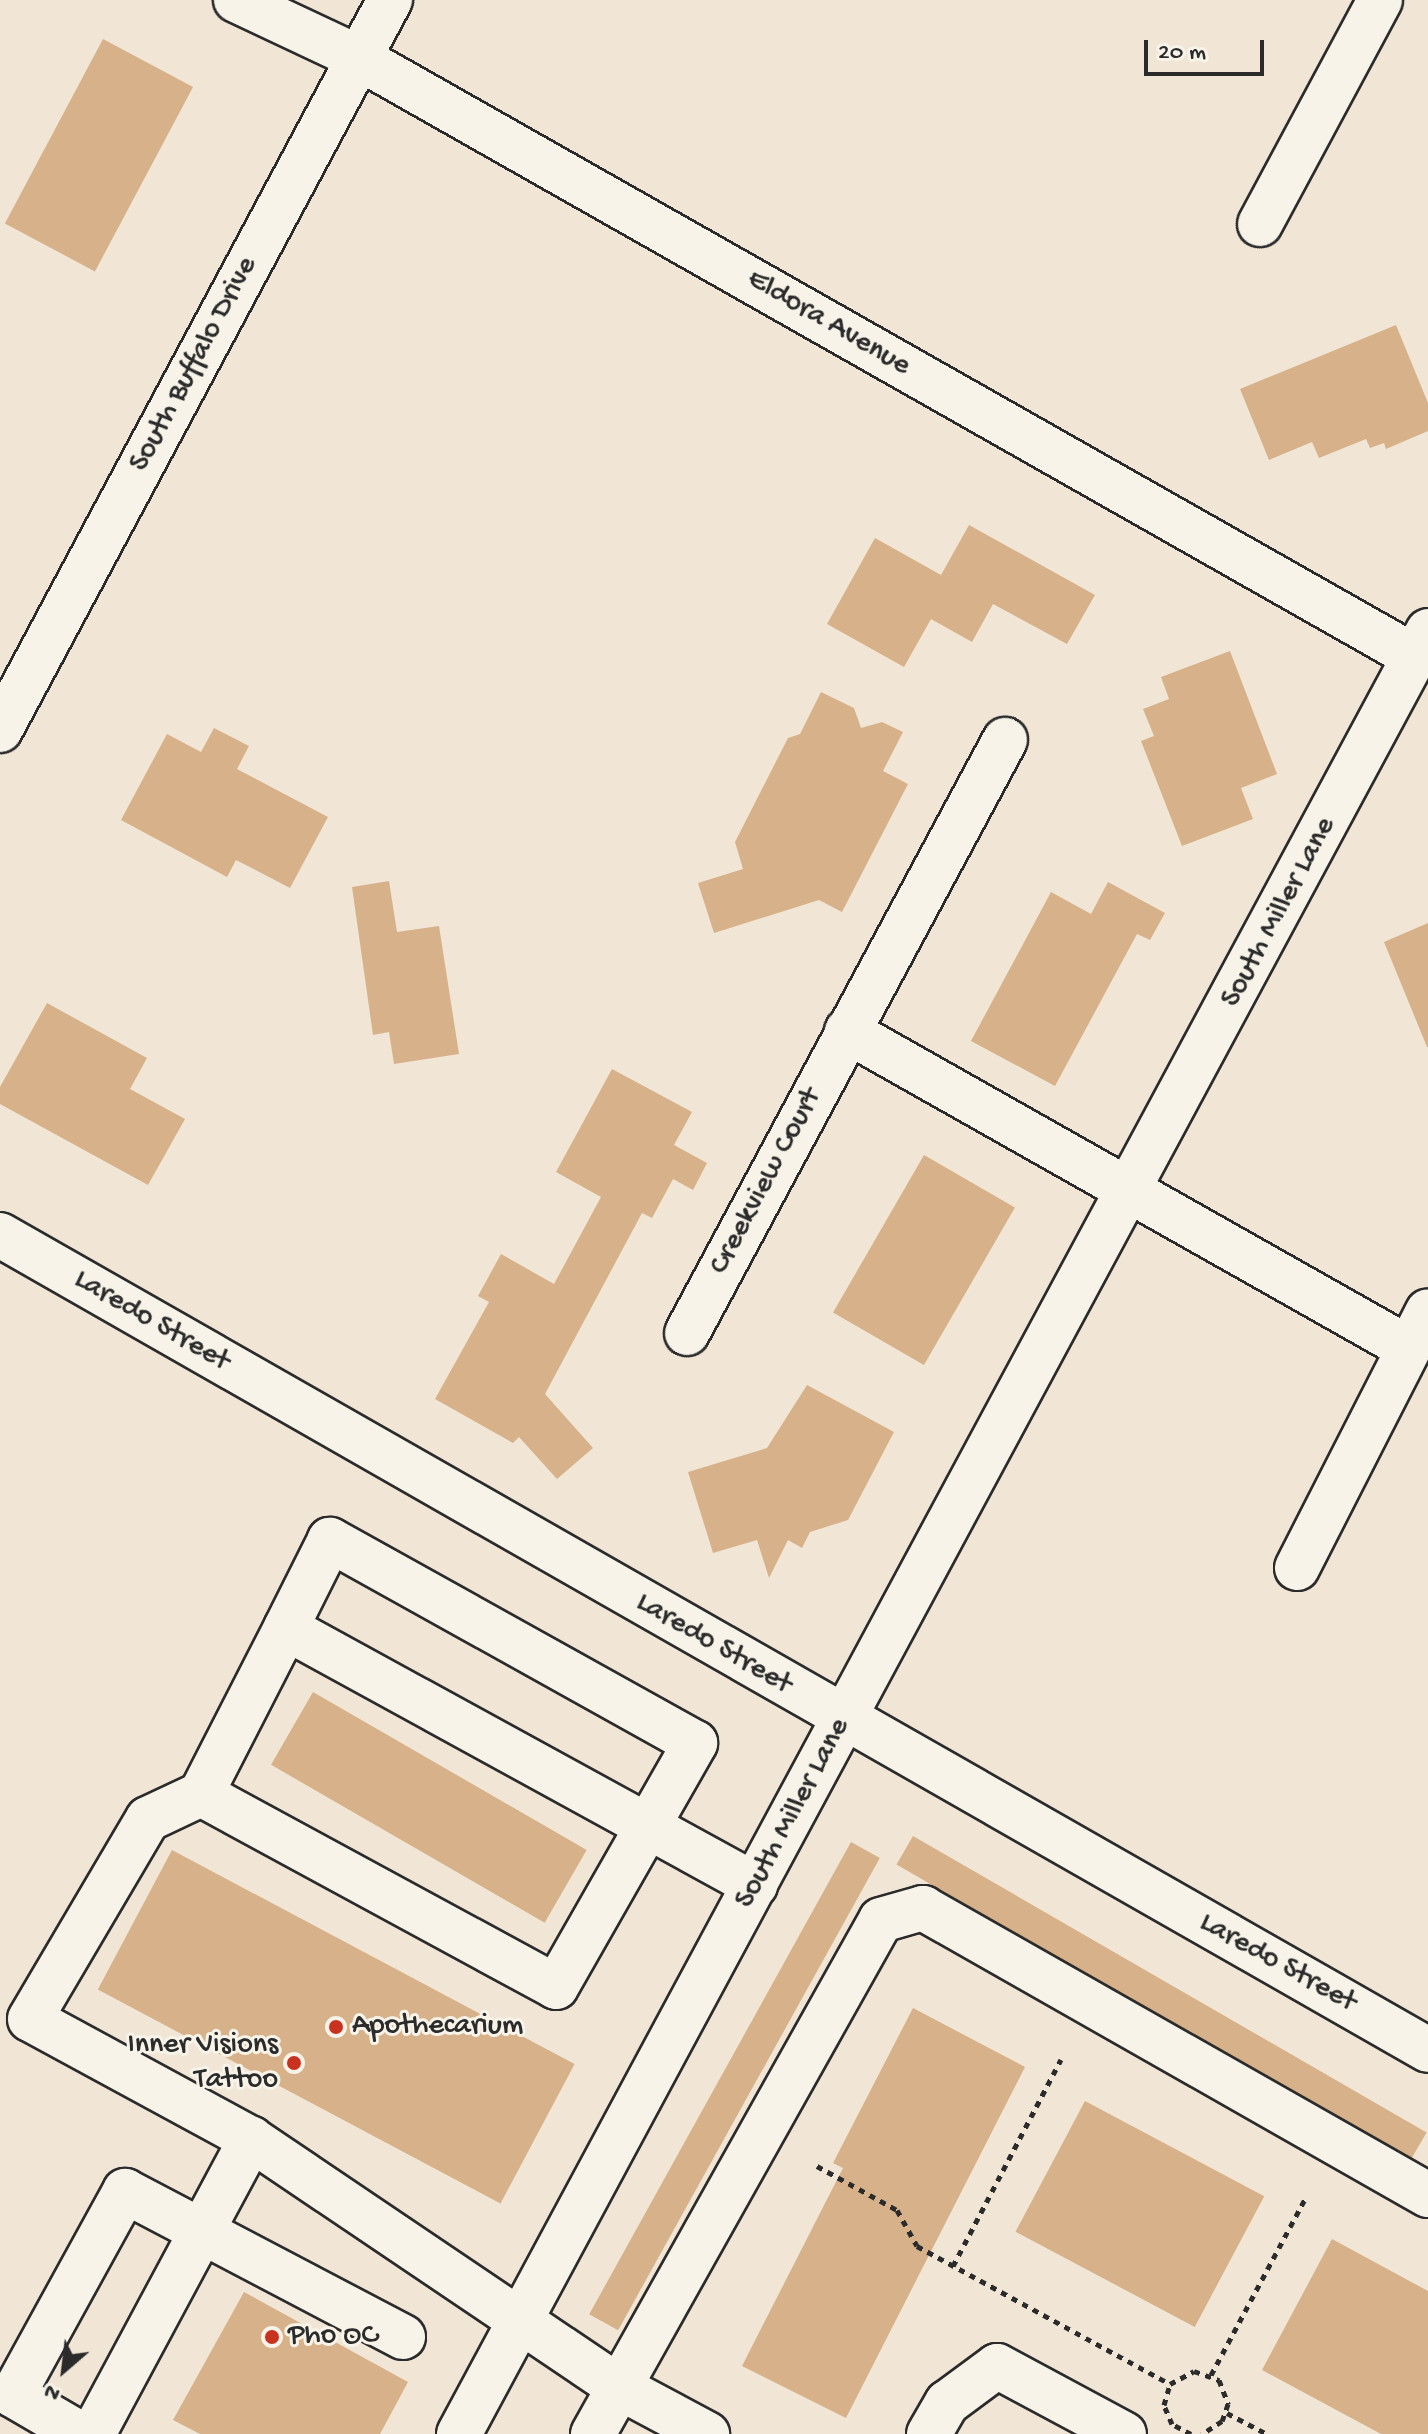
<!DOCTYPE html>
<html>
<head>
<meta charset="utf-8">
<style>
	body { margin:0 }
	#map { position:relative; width:1428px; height:2434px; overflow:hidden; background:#f1e6d5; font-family:"Gochi Hand",sans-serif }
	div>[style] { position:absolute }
	.building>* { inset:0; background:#d7b189; transform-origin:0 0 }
	.path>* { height:5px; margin-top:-2.5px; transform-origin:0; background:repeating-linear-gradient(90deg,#2b2b2b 0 6px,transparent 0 12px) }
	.roads { filter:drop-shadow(2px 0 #2b2b2b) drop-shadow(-2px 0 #2b2b2b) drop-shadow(0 2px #2b2b2b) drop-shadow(0 -2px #2b2b2b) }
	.minor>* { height:44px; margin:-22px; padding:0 22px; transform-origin:22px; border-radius:22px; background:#f7f3e8 }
	.major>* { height:44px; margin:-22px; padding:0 22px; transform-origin:22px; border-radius:22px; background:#f7f3e8 }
	.dots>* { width:22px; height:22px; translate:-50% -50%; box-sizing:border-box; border:4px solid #f7f3e8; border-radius:50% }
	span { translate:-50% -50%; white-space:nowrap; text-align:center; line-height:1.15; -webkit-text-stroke:6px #f7f3e8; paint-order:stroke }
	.street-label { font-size:30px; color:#2b2b2b }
	.poi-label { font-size:30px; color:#2b2b2b }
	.left { translate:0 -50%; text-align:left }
	.right { translate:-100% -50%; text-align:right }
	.north { position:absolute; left:24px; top:2330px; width:80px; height:80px; -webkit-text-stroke:6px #f7f3e8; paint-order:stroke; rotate:208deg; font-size:22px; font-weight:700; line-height:32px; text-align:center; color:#2b2b2b }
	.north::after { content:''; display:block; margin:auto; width:28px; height:36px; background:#2b2b2b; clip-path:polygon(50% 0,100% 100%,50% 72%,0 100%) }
	.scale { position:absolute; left:1144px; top:40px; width:120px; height:36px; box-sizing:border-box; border:4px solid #2b2b2b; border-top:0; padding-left:10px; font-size:24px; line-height:28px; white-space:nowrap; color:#2b2b2b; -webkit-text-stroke:6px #f7f3e8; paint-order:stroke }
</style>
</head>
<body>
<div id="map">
	<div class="building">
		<div style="left:103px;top:39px;width:102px;height:209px;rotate:28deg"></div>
		<div style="clip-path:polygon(1396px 325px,1428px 403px,1428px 431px,1386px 449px,1384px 443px,1370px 448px,1366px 439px,1319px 458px,1312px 442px,1269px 460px,1240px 389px)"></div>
		<div style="clip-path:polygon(969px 525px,1095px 595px,1067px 644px,993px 604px,972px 642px,931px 619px,904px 667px,827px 624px,875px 538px,941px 575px)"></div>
		<div style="clip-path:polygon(1230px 651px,1277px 774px,1241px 788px,1253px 819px,1182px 846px,1141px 741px,1154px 736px,1143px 709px,1169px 699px,1161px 677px)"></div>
		<div style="clip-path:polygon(821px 692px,854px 708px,861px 728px,882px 722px,903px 732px,883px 771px,908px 784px,842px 912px,819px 900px,714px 933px,698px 883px,743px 869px,735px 842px,788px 738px,800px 734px)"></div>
		<div style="clip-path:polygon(214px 728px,249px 746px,237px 769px,328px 817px,290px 888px,236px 860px,227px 877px,121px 820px,167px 734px,201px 752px)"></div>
		<div style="clip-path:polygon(389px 881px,397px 932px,439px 926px,459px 1054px,394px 1064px,389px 1032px,373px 1035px,352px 887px)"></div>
		<div style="clip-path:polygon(1108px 882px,1165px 913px,1150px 940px,1137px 934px,1055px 1086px,971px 1041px,1051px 892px,1091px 914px)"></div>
		<div style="clip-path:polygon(1428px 923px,1428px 1047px,1427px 1047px,1384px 942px)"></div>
		<div style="clip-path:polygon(47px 1003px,147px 1058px,130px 1089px,185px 1119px,148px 1185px,0 1104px,0 1087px)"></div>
		<div style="clip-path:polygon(612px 1069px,692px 1112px,674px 1145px,707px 1163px,693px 1190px,673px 1179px,652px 1218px,642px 1213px,545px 1394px,593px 1448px,557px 1479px,519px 1437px,513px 1443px,435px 1399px,489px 1302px,478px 1296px,501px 1254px,554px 1284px,601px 1197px,556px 1172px)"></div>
		<div style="left:924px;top:1155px;width:105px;height:182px;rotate:30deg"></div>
		<div style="clip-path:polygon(807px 1385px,894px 1432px,848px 1520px,810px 1532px,802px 1548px,788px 1540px,769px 1578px,757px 1540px,713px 1553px,688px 1472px,767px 1448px)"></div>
		<div style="left:313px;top:1692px;width:316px;height:84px;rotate:30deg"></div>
		<div style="left:913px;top:1836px;width:593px;height:33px;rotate:30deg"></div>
		<div style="left:851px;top:1842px;width:33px;height:540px;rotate:29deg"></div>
		<div style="left:172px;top:1850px;width:456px;height:158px;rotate:28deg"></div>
		<div style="clip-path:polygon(913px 2008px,1025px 2067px,846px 2418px,742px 2366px,843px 2168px,833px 2163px)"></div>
		<div style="left:1085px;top:2101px;width:203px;height:148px;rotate:28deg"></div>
		<div style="clip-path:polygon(1332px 2239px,1428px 2291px,1428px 2434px,1381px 2434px,1262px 2370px)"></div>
		<div style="clip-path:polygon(244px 2292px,408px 2382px,380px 2434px,200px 2434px,173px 2420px)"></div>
	</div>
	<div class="path">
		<div style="left:817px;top:2166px;width:91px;rotate:28.8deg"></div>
		<div style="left:897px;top:2210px;width:41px;rotate:60.9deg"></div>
		<div style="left:917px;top:2246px;width:288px;rotate:28.6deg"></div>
		<div style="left:953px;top:2266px;width:233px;rotate:-62.4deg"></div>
		<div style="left:1211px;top:2375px;width:200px;rotate:-61.9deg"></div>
		<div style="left:1227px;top:2413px;width:45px;rotate:27.7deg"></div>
		<div style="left:1191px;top:2434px;width:21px;rotate:-152deg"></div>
		<div style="left:1172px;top:2424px;width:21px;rotate:-113deg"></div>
		<div style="left:1164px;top:2405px;width:22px;rotate:-74deg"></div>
		<div style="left:1170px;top:2384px;width:27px;rotate:-28deg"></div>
		<div style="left:1194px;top:2371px;width:27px;rotate:20deg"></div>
		<div style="left:1219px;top:2380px;width:26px;rotate:69deg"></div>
		<div style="left:1228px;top:2404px;width:18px;rotate:109deg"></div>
		<div style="left:1222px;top:2421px;width:24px;rotate:147deg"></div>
	</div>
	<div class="roads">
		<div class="minor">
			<div style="left:236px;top:0;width:136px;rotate:25.2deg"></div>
			<div style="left:359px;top:58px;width:1214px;rotate:29.56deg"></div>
			<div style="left:1260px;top:224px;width:254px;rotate:-61.8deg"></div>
			<div style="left:847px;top:1031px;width:644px;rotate:29.47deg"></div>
			<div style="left:0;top:1235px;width:1644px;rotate:29.71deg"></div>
			<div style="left:687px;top:1333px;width:673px;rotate:-61.8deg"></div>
			<div style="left:1297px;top:1568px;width:288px;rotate:-63deg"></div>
			<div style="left:201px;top:1794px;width:404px;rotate:28.5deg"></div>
			<div style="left:556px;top:1987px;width:281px;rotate:-60.3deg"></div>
			<div style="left:695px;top:1743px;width:418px;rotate:-150.9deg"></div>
			<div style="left:330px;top:1540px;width:98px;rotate:116.6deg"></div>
			<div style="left:251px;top:2139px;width:251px;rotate:-151.5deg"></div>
			<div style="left:30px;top:2019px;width:232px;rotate:-59.5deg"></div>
			<div style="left:148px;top:1819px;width:59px;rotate:-25.3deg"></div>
			<div style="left:201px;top:1794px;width:186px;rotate:-62.9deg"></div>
			<div style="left:286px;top:1628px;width:535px;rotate:28.72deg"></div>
			<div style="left:80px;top:2434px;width:78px;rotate:-149.8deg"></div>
			<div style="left:13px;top:2395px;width:233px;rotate:-61.2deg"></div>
			<div style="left:125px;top:2191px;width:314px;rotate:27.7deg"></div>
			<div style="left:93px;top:2434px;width:335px;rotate:-61.8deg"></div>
			<div style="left:251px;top:2139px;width:444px;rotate:34deg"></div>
			<div style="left:619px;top:2387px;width:100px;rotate:28.1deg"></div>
			<div style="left:459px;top:2434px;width:2047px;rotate:-61.74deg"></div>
			<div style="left:593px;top:2434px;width:589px;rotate:-60.74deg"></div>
			<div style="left:881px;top:1920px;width:44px;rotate:-15.9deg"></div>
			<div style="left:923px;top:1908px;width:581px;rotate:29.61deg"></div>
			<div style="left:929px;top:2434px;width:36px;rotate:-60deg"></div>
			<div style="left:947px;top:2403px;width:62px;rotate:-36.5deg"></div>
			<div style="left:997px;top:2366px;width:144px;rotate:28.2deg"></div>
		</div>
		<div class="major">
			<div style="left:0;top:730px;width:828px;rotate:-61.89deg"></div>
		</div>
	</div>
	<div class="dots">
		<div style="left:336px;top:2027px;background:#c8321e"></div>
		<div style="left:294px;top:2063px;background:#c8321e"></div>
		<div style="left:272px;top:2337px;background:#c8321e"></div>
	</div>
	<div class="street-label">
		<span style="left:828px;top:324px;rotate:30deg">Eldora Avenue</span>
		<span style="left:195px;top:365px;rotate:-62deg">South Buffalo Drive</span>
		<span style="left:1280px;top:913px;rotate:-62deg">South Miller Lane</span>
		<span style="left:767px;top:1182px;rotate:-62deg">Creekview Court</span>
		<span style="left:151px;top:1322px;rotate:30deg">Laredo Street</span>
		<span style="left:713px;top:1645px;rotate:30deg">Laredo Street</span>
		<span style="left:794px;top:1814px;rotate:-62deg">South Miller Lane</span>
		<span style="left:1277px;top:1964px;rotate:29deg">Laredo Street</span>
	</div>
	<div class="poi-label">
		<span class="left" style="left:352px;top:2027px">Apothecarium</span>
		<span class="right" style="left:278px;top:2063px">Inner Visions<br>Tattoo</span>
		<span class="left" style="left:288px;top:2337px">Pho OC</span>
	</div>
	<div class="north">N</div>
	<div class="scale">20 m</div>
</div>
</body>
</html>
